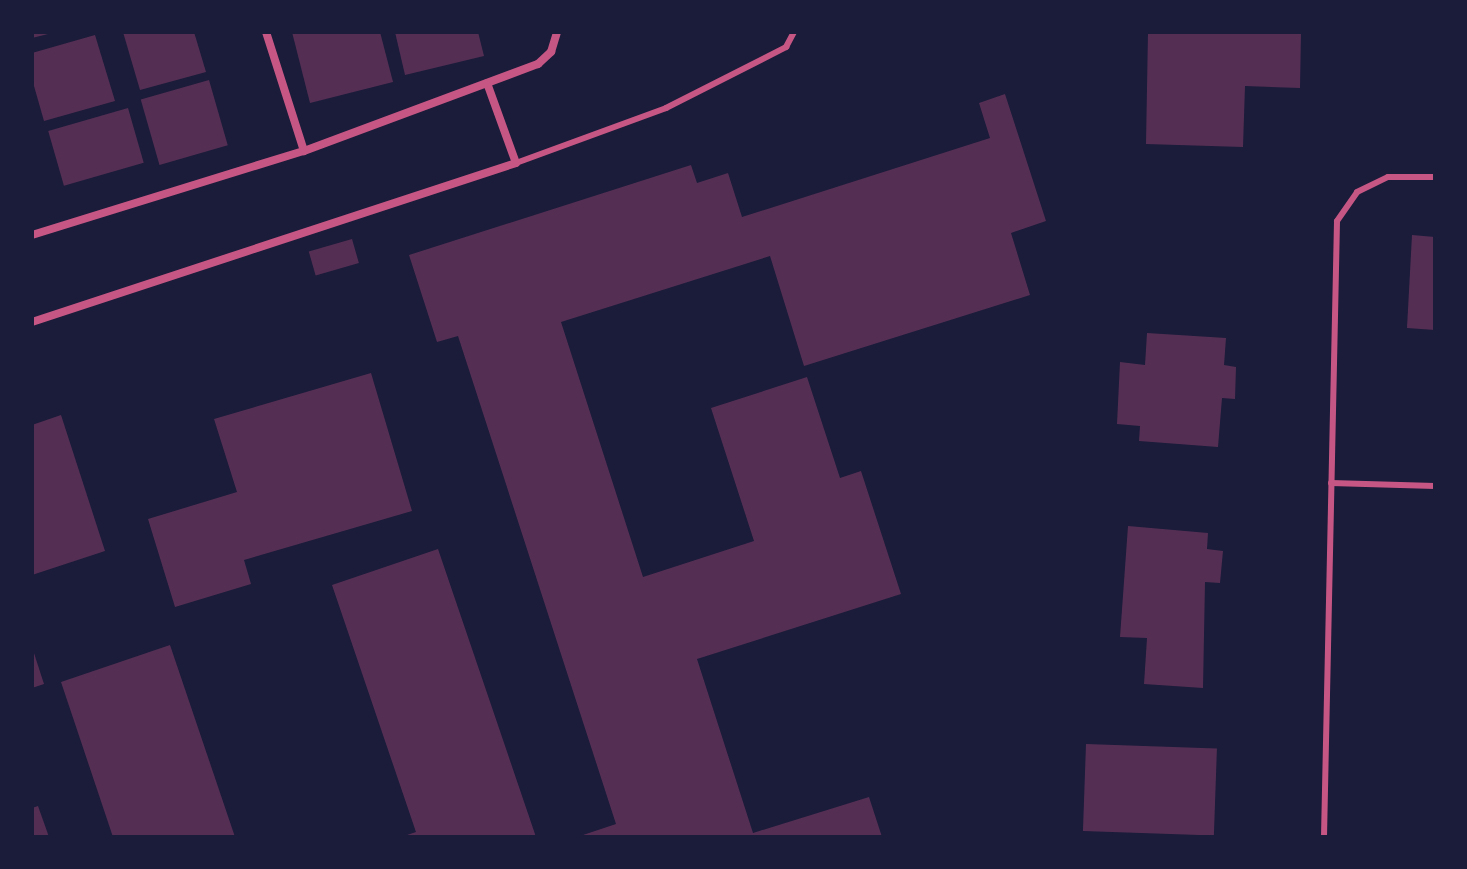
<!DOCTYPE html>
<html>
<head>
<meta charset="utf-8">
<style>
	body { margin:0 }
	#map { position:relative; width:1467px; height:869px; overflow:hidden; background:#1b1b3a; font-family:Inter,sans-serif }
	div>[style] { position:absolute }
	.building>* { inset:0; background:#542f53; transform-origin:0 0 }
	.service>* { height:6px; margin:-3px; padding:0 3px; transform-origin:3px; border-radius:3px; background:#c65784 }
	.minor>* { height:8px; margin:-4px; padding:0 4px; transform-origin:4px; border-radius:4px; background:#c65784 }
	span { translate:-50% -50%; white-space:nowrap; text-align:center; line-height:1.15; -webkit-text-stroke:6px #1b1b3a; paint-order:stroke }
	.frame { position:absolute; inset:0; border:34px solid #1b1b3a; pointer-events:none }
</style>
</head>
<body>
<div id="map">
	<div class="building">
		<div style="clip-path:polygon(32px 32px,52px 32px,52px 33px,32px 38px)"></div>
		<div style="clip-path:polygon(123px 32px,194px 32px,206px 72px,140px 90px)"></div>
		<div style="clip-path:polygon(292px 32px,380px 32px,393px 82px,310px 103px)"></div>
		<div style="clip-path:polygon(395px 32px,478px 32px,484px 56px,405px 75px)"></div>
		<div style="clip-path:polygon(1148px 32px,1301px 32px,1300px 88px,1245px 86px,1243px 147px,1146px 144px)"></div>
		<div style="clip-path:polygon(95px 35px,115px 101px,44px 121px,32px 79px,32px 53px)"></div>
		<div style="left:209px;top:80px;width:68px;height:71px;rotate:74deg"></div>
		<div style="clip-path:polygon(1005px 94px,1046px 221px,1011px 233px,1030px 295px,804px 366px,770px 256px,561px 322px,643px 577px,754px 541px,711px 408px,807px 377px,840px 478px,861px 471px,901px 594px,697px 659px,753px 833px,869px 797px,882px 837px,577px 837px,616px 824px,458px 336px,437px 342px,409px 255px,691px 165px,697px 183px,728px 173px,742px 217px,990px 138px,979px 103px)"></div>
		<div style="left:128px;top:108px;width:57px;height:83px;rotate:74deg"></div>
		<div style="clip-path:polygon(1412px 235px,1435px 237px,1435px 330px,1407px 328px)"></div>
		<div style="left:352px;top:239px;width:25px;height:45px;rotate:74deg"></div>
		<div style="clip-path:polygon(1147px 333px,1226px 338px,1224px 365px,1236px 367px,1235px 399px,1222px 398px,1218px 447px,1139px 441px,1140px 426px,1117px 424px,1120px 362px,1145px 365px)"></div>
		<div style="clip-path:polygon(371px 373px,412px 511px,244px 560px,251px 584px,175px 607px,148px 519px,237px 492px,214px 419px)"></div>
		<div style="clip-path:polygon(61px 415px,105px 551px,32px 575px,32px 425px)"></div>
		<div style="clip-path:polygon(1128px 526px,1208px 533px,1207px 549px,1223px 551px,1220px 583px,1205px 582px,1203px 688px,1144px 684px,1147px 638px,1120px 637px)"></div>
		<div style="clip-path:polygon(438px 549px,536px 837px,401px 837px,416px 832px,332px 585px)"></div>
		<div style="clip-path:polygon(170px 645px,235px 837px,113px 837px,61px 682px)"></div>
		<div style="clip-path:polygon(32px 647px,44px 684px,32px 688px)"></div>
		<div style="left:1086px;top:744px;width:131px;height:87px;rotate:2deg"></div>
		<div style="clip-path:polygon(38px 806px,49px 837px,32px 837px,32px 808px)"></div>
	</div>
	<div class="service">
		<div style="left:516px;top:163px;width:160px;rotate:-20.1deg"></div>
		<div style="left:666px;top:108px;width:135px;rotate:-26.9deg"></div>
		<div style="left:786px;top:47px;width:17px;rotate:-62deg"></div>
		<div style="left:1331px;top:483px;width:104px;rotate:1.7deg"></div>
		<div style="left:1324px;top:837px;width:616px;rotate:-88.79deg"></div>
		<div style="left:1337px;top:221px;width:35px;rotate:-55deg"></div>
		<div style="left:1357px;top:192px;width:34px;rotate:-26deg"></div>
		<div style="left:1388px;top:177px;width:47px"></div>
	</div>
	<div class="minor">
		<div style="left:266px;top:32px;width:125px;rotate:72.3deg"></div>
		<div style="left:32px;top:235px;width:285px;rotate:-17.2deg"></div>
		<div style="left:304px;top:151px;width:250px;rotate:-20.4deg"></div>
		<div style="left:538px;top:64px;width:18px;rotate:-43deg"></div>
		<div style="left:551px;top:52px;width:21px;rotate:-73deg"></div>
		<div style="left:32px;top:322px;width:509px;rotate:-18.19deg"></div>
		<div style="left:516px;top:163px;width:85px;rotate:-109.9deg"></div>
	</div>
	<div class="frame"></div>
</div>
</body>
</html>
